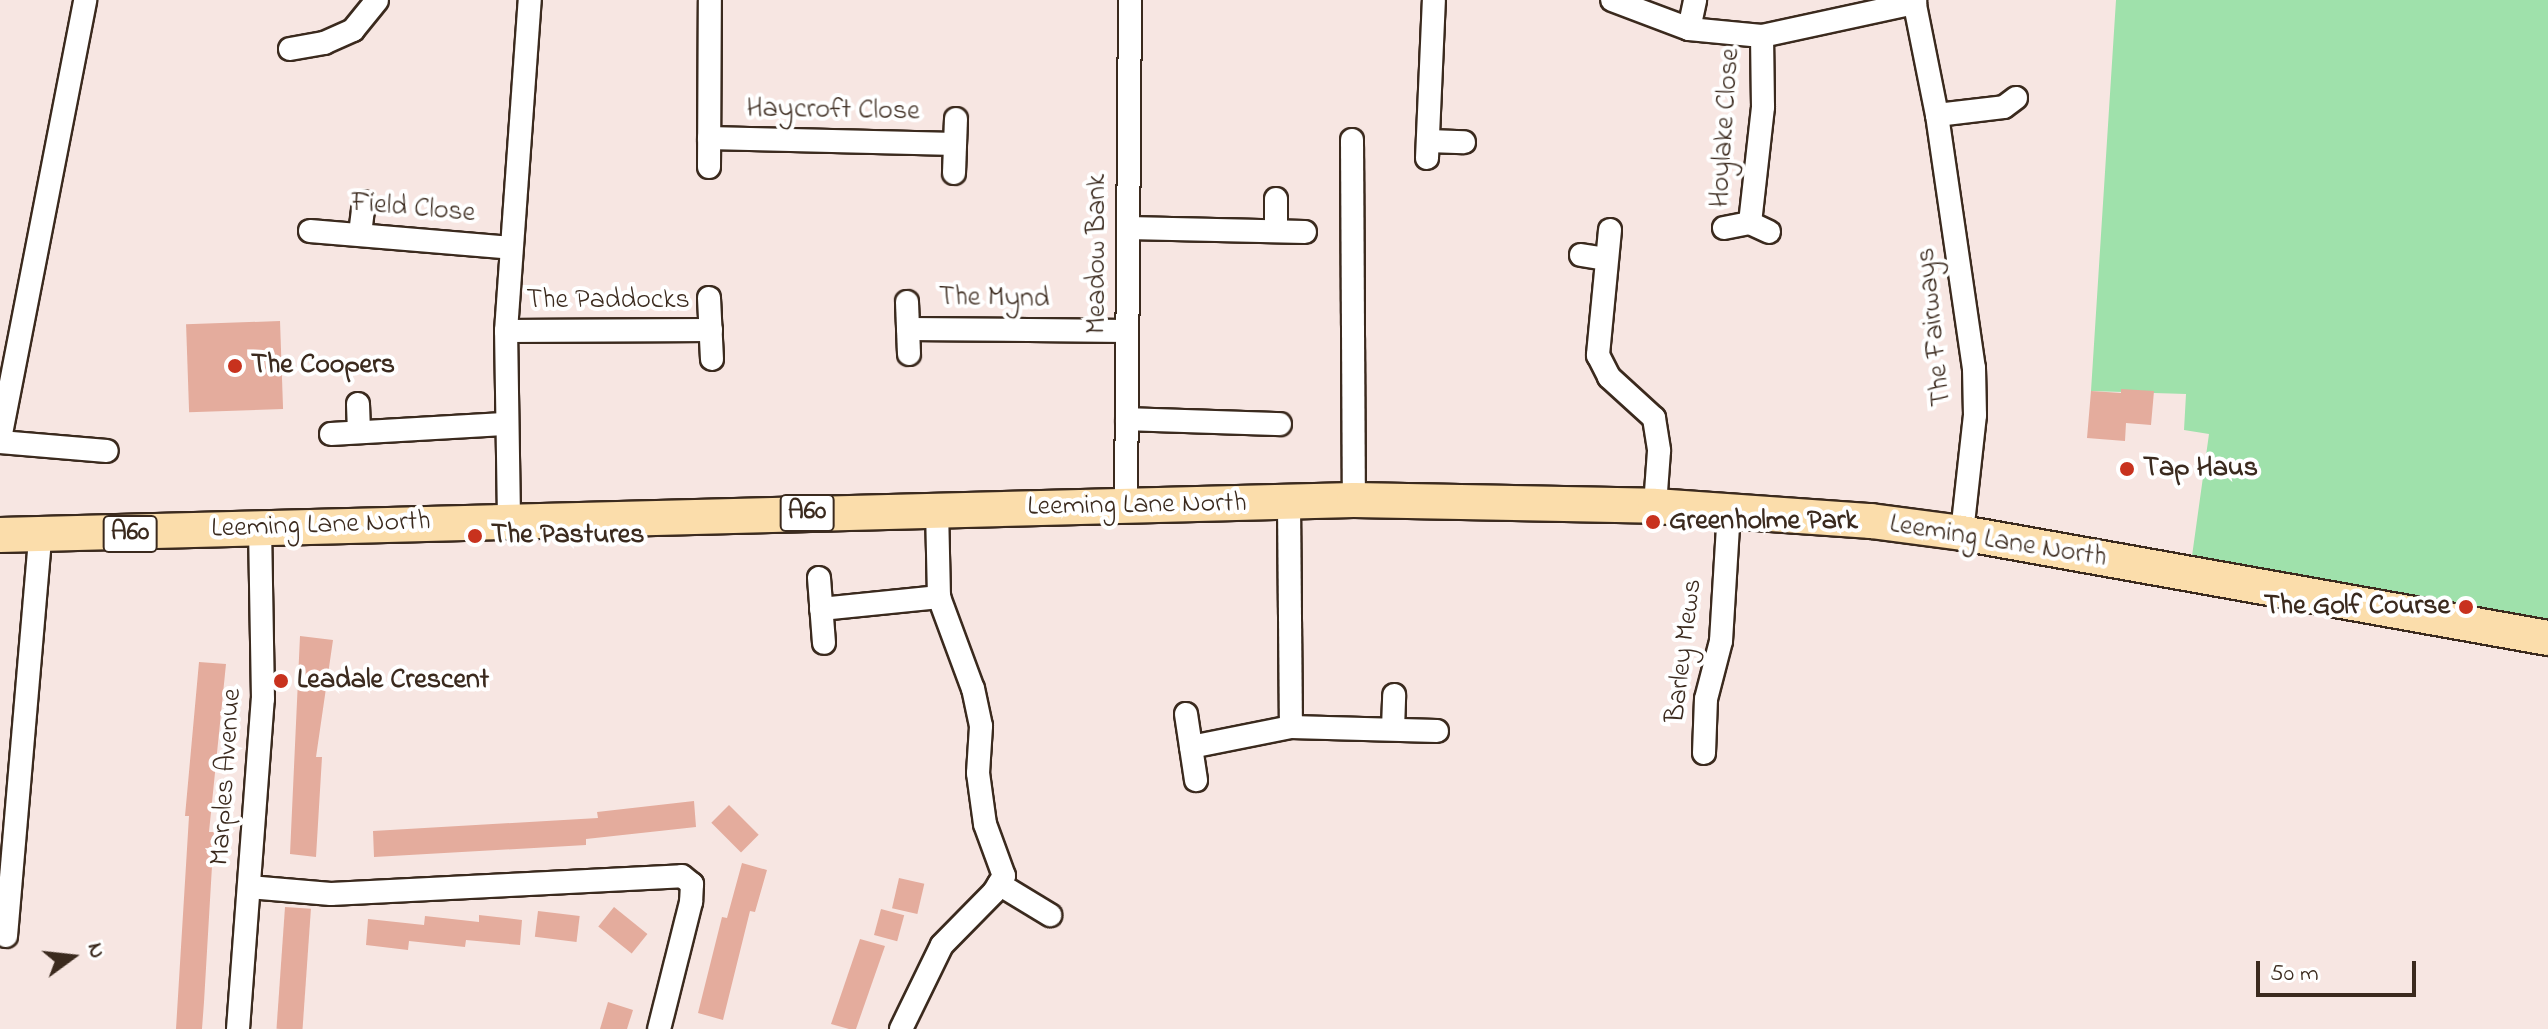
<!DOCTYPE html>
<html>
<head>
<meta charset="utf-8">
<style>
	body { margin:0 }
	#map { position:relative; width:2548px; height:1029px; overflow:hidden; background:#f7e6e2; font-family:"Indie Flower",sans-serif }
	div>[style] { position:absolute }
	.green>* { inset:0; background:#9fe1ab }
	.building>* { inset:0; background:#e4ac9d; transform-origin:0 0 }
	.roads { filter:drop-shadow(2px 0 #3b2a1e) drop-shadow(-2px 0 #3b2a1e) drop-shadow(0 2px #3b2a1e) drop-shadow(0 -2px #3b2a1e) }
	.minor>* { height:22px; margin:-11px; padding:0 11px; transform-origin:11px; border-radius:11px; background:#fff }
	.highway>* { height:34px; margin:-17px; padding:0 17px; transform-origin:17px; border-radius:17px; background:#fbddab }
	.dots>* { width:22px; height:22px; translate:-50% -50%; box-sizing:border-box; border:4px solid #fff; border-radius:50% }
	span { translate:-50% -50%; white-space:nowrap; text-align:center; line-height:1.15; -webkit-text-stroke:8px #fff; paint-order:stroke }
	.shield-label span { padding:2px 6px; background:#fff; border:2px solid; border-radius:6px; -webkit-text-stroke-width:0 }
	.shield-label { font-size:26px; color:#3b2a1e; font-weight:700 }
	.street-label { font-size:28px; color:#3b2a1e }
	.poi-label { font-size:28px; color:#3b2a1e; font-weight:700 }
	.left { translate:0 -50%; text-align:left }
	.right { translate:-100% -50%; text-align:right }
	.north { position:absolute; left:32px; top:917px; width:80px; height:80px; -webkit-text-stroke:6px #fff; paint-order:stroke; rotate:75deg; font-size:22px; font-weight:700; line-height:32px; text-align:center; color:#3b2a1e }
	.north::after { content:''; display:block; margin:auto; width:28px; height:36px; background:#3b2a1e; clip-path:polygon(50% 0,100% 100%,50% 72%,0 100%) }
	.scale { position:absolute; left:2256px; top:961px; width:160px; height:36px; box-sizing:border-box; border:4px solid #3b2a1e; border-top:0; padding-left:10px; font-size:24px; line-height:28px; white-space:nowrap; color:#3b2a1e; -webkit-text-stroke:6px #fff; paint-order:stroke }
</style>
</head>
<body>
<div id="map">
	<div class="green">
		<div style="clip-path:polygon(2116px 0,2548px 0,2548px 619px,2192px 556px,2209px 434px,2184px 430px,2186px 394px,2091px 391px)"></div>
	</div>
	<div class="building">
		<div style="left:280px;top:321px;width:88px;height:94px;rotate:88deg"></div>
		<div style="clip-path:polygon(2121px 389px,2154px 391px,2151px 425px,2126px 423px,2125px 441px,2087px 438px,2091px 391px,2121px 393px)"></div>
		<div style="clip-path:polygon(300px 636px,333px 640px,316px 757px,322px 757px,316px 857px,290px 854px)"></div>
		<div style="clip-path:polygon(199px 662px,226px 664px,209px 832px,214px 832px,204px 1002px,202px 1029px,176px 1029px,189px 816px,185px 816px)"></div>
		<div style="clip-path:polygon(694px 801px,696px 827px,586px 839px,586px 845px,374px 857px,373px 831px,598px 818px,597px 812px)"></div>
		<div style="left:729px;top:805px;width:42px;height:25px;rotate:45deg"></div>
		<div style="clip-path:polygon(742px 863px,767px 870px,755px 912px,750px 911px,723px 1020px,698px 1013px,722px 917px,727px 918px)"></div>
		<div style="left:899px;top:878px;width:26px;height:31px;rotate:13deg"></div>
		<div style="left:285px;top:907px;width:26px;height:122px;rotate:4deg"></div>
		<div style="left:614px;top:907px;width:43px;height:25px;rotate:39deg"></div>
		<div style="left:881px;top:909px;width:24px;height:27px;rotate:15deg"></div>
		<div style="left:538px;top:911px;width:42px;height:26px;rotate:7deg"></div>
		<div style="clip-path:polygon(479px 915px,522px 920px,520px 945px,466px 940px,465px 947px,409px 941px,408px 950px,366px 945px,368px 919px,424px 925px,425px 916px,479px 922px)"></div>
		<div style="clip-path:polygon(860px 939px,885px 946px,856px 1029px,849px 1029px,831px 1024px)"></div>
		<div style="clip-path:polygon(608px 1002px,633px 1010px,627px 1029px,600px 1029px)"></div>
	</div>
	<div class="roads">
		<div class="minor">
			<div style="left:1612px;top:0;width:82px;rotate:20.6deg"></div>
			<div style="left:1689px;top:29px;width:73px;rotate:5.5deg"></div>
			<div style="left:1762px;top:36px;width:157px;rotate:-12.2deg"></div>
			<div style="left:1914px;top:0;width:117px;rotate:78.7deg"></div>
			<div style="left:1937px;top:115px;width:256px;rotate:81.7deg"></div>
			<div style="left:1974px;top:368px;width:47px;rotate:88.8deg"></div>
			<div style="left:1975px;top:415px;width:119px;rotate:96.3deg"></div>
			<div style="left:1689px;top:29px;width:30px;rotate:-78deg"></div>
			<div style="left:290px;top:49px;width:35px;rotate:-10deg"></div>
			<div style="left:324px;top:43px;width:32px;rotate:-24deg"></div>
			<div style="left:353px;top:30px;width:38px;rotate:-51deg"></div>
			<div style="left:1937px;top:115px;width:67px;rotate:-6.8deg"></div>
			<div style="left:2004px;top:107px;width:15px;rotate:-37deg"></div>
			<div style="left:709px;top:138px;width:246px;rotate:1.4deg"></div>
			<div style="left:1352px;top:140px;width:360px;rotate:89.7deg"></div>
			<div style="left:1428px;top:141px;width:36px;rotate:2deg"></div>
			<div style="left:1427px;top:158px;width:158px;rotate:-87.5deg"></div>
			<div style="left:709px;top:167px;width:167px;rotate:-89.7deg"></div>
			<div style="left:954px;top:173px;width:54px;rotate:-87.9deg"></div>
			<div style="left:1276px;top:199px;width:32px;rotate:90deg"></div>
			<div style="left:1750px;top:223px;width:117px;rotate:-83.6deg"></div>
			<div style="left:1763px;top:107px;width:71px;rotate:-90.8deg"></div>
			<div style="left:1128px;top:228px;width:177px;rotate:1.3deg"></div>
			<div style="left:1724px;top:228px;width:26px;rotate:-11deg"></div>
			<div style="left:1750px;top:223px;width:21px;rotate:25deg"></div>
			<div style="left:1610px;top:230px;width:126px;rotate:95.5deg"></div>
			<div style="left:1598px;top:355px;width:25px;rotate:63deg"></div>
			<div style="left:1609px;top:377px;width:61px;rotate:42.3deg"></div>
			<div style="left:1654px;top:418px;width:33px;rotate:81deg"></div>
			<div style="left:1659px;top:451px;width:55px;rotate:94.2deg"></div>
			<div style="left:310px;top:231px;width:202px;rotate:4.8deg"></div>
			<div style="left:360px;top:234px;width:32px;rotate:-83deg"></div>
			<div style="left:1581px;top:255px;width:26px;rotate:9deg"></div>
			<div style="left:709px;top:298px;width:61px;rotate:87.2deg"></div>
			<div style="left:907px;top:302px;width:52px;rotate:87.8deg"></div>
			<div style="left:908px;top:329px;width:219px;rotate:0.5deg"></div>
			<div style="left:506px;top:331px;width:205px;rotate:-0.3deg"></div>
			<div style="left:358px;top:404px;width:28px;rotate:88deg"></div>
			<div style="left:1127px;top:419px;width:153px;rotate:1.9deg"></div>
			<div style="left:331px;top:434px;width:173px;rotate:-3.3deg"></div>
			<div style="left:0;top:439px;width:447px;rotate:-79deg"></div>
			<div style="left:0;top:442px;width:107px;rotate:4.8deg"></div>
			<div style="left:1289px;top:503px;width:224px;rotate:89.5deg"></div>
			<div style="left:1126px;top:507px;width:507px;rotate:-89.55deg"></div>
			<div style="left:509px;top:519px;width:188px;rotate:-90.9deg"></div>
			<div style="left:506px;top:331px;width:332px;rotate:-85.9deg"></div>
			<div style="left:819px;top:578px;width:65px;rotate:85.6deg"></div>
			<div style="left:821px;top:609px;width:119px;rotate:-5.8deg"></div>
			<div style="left:1186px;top:714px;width:67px;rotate:81.4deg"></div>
			<div style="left:1393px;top:729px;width:34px;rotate:-88deg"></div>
			<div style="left:1191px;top:747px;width:102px;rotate:-11.3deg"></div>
			<div style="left:1291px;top:727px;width:146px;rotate:1.6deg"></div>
			<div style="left:1704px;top:753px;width:54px;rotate:-87.9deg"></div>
			<div style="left:1706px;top:699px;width:60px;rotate:-75.5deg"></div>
			<div style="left:1721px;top:641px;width:132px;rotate:-86.5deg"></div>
			<div style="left:999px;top:884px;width:60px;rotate:31.3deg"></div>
			<div style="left:249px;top:887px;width:82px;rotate:4.9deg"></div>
			<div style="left:331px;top:894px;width:351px;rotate:-2.9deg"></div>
			<div style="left:682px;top:876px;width:13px;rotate:39deg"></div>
			<div style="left:692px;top:884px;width:18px;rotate:93deg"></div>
			<div style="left:691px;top:902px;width:131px;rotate:104.1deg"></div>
			<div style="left:6px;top:936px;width:399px;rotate:-85.1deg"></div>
			<div style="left:238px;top:1029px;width:331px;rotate:-85.7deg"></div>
			<div style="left:263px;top:699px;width:170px;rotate:-91deg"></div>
			<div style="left:901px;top:1029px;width:93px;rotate:-64deg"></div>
			<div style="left:942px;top:945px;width:74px;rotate:-45.5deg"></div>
			<div style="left:994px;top:892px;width:19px;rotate:-58deg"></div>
			<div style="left:1004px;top:876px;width:55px;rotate:-110.1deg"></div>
			<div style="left:985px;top:824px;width:51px;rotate:-97.8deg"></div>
			<div style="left:978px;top:773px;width:47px;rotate:-86.3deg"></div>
			<div style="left:981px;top:726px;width:38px;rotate:-102deg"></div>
			<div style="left:973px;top:689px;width:98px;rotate:-110.3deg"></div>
			<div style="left:939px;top:597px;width:87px;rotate:-91.3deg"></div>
		</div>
		<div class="highway">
			<div style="left:0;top:535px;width:1354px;rotate:-1.48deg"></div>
			<div style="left:1354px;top:500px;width:301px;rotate:1.1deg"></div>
			<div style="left:1655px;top:506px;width:217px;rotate:4deg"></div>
			<div style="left:1871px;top:521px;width:92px;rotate:7.5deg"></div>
			<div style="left:1962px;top:533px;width:595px;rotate:10.16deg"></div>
		</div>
	</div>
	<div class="dots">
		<div style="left:235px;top:366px;background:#c8321e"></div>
		<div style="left:2127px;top:469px;background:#c8321e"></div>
		<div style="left:1653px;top:522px;background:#c8321e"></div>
		<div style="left:475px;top:536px;background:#c8321e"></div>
		<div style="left:2466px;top:607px;background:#c8321e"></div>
		<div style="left:281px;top:681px;background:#c8321e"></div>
	</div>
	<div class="shield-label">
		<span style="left:807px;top:513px">A60</span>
		<span style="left:130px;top:534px">A60</span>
	</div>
	<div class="street-label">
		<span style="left:833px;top:111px;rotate:1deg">Haycroft Close</span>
		<span style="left:1726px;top:128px;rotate:-86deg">Hoylake Close</span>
		<span style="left:413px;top:209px;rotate:5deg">Field Close</span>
		<span style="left:1098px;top:254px;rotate:-90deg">Meadow Bank</span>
		<span style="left:994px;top:299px;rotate:1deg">The Mynd</span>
		<span style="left:608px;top:301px">The Paddocks</span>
		<span style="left:1935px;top:327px;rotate:-96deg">The Fairways</span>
		<span style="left:1137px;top:506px;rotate:-1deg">Leeming Lane North</span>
		<span style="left:321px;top:526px;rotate:-2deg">Leeming Lane North</span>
		<span style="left:1998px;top:542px;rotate:9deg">Leeming Lane North</span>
		<span style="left:1685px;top:651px;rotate:-83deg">Barley Mews</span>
		<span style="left:227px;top:777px;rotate:-86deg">Marples Avenue</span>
	</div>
	<div class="poi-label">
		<span class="left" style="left:251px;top:366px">The Coopers</span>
		<span class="left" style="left:2143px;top:469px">Tap Haus</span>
		<span class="left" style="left:1669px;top:522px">Greenholme Park</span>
		<span class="left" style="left:491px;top:536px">The Pastures</span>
		<span class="right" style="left:2450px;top:607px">The Golf Course</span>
		<span class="left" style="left:297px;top:681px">Leadale Crescent</span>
	</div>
	<div class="north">N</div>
	<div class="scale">50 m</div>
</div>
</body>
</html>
